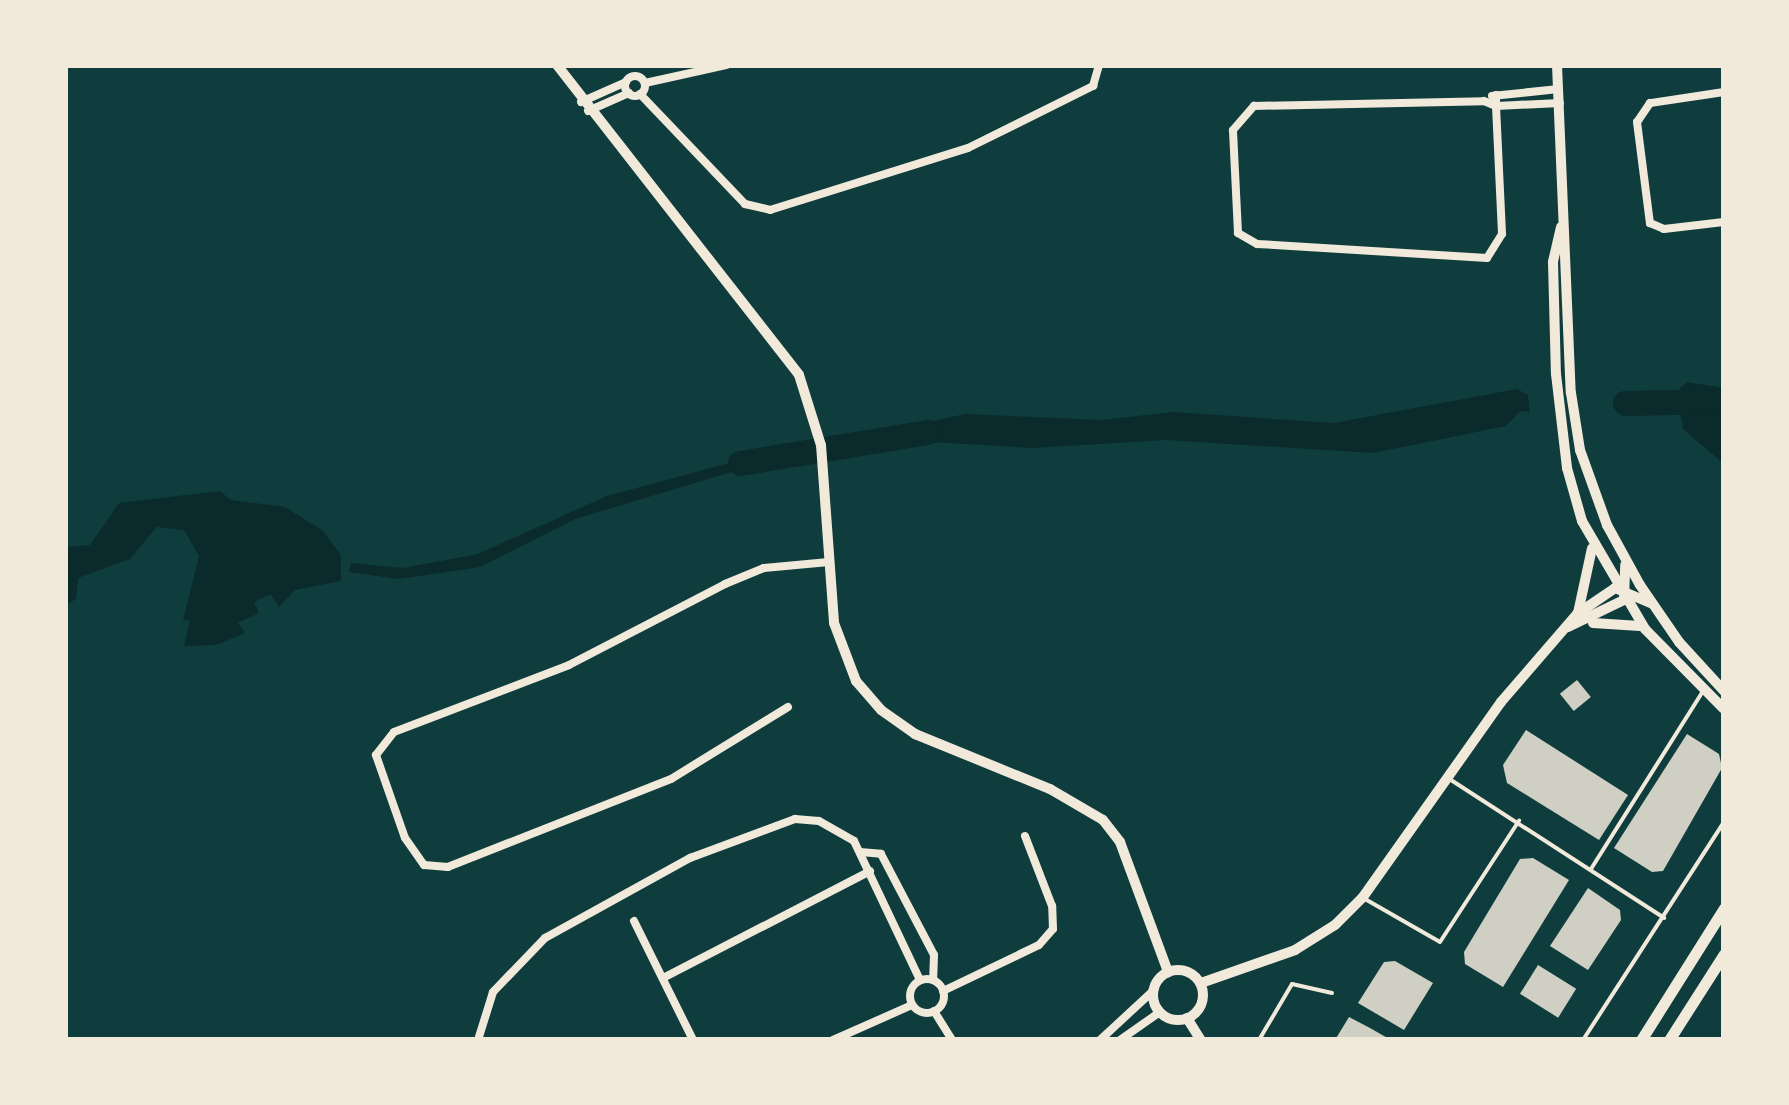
<!DOCTYPE html>
<html>
<head>
<meta charset="utf-8">
<style>
	body { margin:0 }
	#map { position:relative; width:1789px; height:1105px; overflow:hidden; background:#0f3d3e; font-family:"Varela Round",sans-serif }
	div>[style] { position:absolute }
	.water>* { inset:0; background:#0a2a2b }
	.river>* { height:25px; margin:-12.5px; padding:0 12.5px; transform-origin:12.5px; border-radius:12.5px; background:#0a2a2b }
	.building>* { inset:0; background:#cfcfc3; transform-origin:0 0 }
	.service>* { height:4px; margin:-2px; padding:0 2px; transform-origin:2px; border-radius:2px; background:#f1e9da }
	.minor>* { height:8px; margin:-4px; padding:0 4px; transform-origin:4px; border-radius:4px; background:#f1e9da }
	.minor>.ring { margin:-4px; padding:0; box-sizing:content-box; background:none; border:8px solid #f1e9da; border-radius:50% }
	.tertiary>* { height:10px; margin:-5px; padding:0 5px; transform-origin:5px; border-radius:5px; background:#f1e9da }
	.tertiary>.ring { margin:-5px; padding:0; box-sizing:content-box; background:none; border:10px solid #f1e9da; border-radius:50% }
	.secondary>* { height:11px; margin:-5.5px; padding:0 5.5px; transform-origin:5.5px; border-radius:5.5px; background:#f1e9da }
	span { translate:-50% -50%; white-space:nowrap; text-align:center; line-height:1.15; -webkit-text-stroke:9px #f1e9da; paint-order:stroke }
	.frame { position:absolute; inset:0; border:68px solid #f1e9da; pointer-events:none }
</style>
</head>
<body>
<div id="map">
	<div class="water">
		<div style="clip-path:polygon(1687px 382px,1724px 388px,1724px 464px,1683px 429px,1676px 392px)"></div>
		<div style="clip-path:polygon(1517px 389px,1528px 395px,1530px 412px,1520px 411px,1506px 426px,1373px 453px,1166px 440px,1034px 448px,896px 440px,894px 430px,965px 414px,1102px 420px,1173px 412px,1334px 423px)"></div>
		<div style="clip-path:polygon(773px 451px,775px 459px,575px 519px,480px 567px,399px 579px,349px 572px,351px 563px,403px 568px,478px 554px,607px 496px)"></div>
		<div style="clip-path:polygon(220px 491px,231px 500px,285px 507px,323px 531px,341px 555px,341px 581px,295px 590px,279px 607px,271px 594px,254px 602px,259px 613px,238px 623px,245px 633px,216px 645px,184px 646px,190px 620px,183px 620px,199px 556px,184px 530px,157px 527px,130px 559px,78px 578px,76px 599px,65px 606px,65px 547px,90px 545px,119px 503px)"></div>
	</div>
	<div class="river">
		<div style="left:1625px;top:403px;width:99px;rotate:-1.2deg"></div>
		<div style="left:740px;top:463px;width:190px;rotate:-9.4deg"></div>
	</div>
	<div class="building">
		<div style="left:1577px;top:680px;width:22px;height:22px;rotate:51deg"></div>
		<div style="clip-path:polygon(1526px 730px,1628px 795px,1599px 840px,1507px 783px,1503px 765px)"></div>
		<div style="clip-path:polygon(1687px 734px,1719px 754px,1722px 768px,1663px 871px,1652px 872px,1614px 848px)"></div>
		<div style="clip-path:polygon(1533px 858px,1569px 880px,1503px 987px,1465px 964px,1464px 952px,1520px 859px)"></div>
		<div style="clip-path:polygon(1588px 888px,1620px 910px,1621px 920px,1588px 970px,1550px 946px)"></div>
		<div style="clip-path:polygon(1395px 961px,1433px 983px,1404px 1030px,1358px 1003px,1384px 962px)"></div>
		<div style="left:1538px;top:965px;width:45px;height:34px;rotate:32deg"></div>
		<div style="clip-path:polygon(1349px 1017px,1370px 1028px,1391px 1040px,1335px 1040px)"></div>
	</div>
	<div class="service">
		<div style="left:1451px;top:780px;width:254px;rotate:32.9deg"></div>
		<div style="left:1591px;top:869px;width:210px;rotate:-57.8deg"></div>
		<div style="left:1365px;top:899px;width:86px;rotate:29.8deg"></div>
		<div style="left:1440px;top:942px;width:145px;rotate:-56.9deg"></div>
		<div style="left:1259px;top:1040px;width:65px;rotate:-59.5deg"></div>
		<div style="left:1292px;top:984px;width:41px;rotate:12.7deg"></div>
		<div style="left:1583px;top:1040px;width:260px;rotate:-57.1deg"></div>
	</div>
	<div class="minor">
		<div class="ring" style="left:625px;top:76px;width:12px;height:12px"></div>
		<div style="left:645px;top:83px;width:83px;rotate:-12.5deg"></div>
		<div style="left:1724px;top:92px;width:75px;rotate:171.5deg"></div>
		<div style="left:1650px;top:103px;width:23px;rotate:124deg"></div>
		<div style="left:1637px;top:122px;width:102px;rotate:82.7deg"></div>
		<div style="left:1650px;top:223px;width:15px;rotate:23deg"></div>
		<div style="left:1664px;top:229px;width:60px;rotate:-6.7deg"></div>
		<div style="left:640px;top:94px;width:152px;rotate:46.3deg"></div>
		<div style="left:745px;top:204px;width:26px;rotate:13deg"></div>
		<div style="left:770px;top:210px;width:207px;rotate:-17.4deg"></div>
		<div style="left:968px;top:148px;width:140px;rotate:-26.4deg"></div>
		<div style="left:1093px;top:86px;width:22px;rotate:-74deg"></div>
		<div style="left:1496px;top:95px;width:11px;rotate:90deg"></div>
		<div style="left:1496px;top:106px;width:128px;rotate:87.3deg"></div>
		<div style="left:1502px;top:234px;width:28px;rotate:122deg"></div>
		<div style="left:1487px;top:258px;width:230px;rotate:-176.5deg"></div>
		<div style="left:1257px;top:244px;width:22px;rotate:-150deg"></div>
		<div style="left:1238px;top:233px;width:103px;rotate:-92.8deg"></div>
		<div style="left:1233px;top:130px;width:32px;rotate:-49deg"></div>
		<div style="left:1254px;top:106px;width:230px;rotate:-1.2deg"></div>
		<div style="left:1484px;top:101px;width:13px;rotate:23deg"></div>
		<div style="left:1496px;top:106px;width:64px;rotate:-2.7deg"></div>
		<div style="left:1492px;top:96px;width:67px;rotate:-6deg"></div>
		<div style="left:581px;top:102px;width:49px;rotate:-24deg"></div>
		<div style="left:588px;top:111px;width:45px;rotate:-23.7deg"></div>
		<div style="left:788px;top:707px;width:137px;rotate:148.4deg"></div>
		<div style="left:671px;top:779px;width:240px;rotate:158.5deg"></div>
		<div style="left:448px;top:867px;width:24px;rotate:-175deg"></div>
		<div style="left:424px;top:865px;width:33px;rotate:-125deg"></div>
		<div style="left:405px;top:838px;width:88px;rotate:-109.3deg"></div>
		<div style="left:376px;top:755px;width:29px;rotate:-52deg"></div>
		<div style="left:394px;top:732px;width:187px;rotate:-20.9deg"></div>
		<div style="left:569px;top:665px;width:176px;rotate:-27.4deg"></div>
		<div style="left:725px;top:584px;width:42px;rotate:-22.3deg"></div>
		<div style="left:764px;top:568px;width:65px;rotate:-5.3deg"></div>
		<div style="left:860px;top:852px;width:21px;rotate:5deg"></div>
		<div style="left:881px;top:854px;width:114px;rotate:62.3deg"></div>
		<div style="left:934px;top:955px;width:25px;rotate:92deg"></div>
		<div style="left:634px;top:921px;width:133px;rotate:63.6deg"></div>
		<div style="left:663px;top:978px;width:233px;rotate:-27.3deg"></div>
		<div class="ring" style="left:910px;top:979px;width:26px;height:26px"></div>
		<div style="left:943px;top:991px;width:106px;rotate:-25.6deg"></div>
		<div style="left:1039px;top:945px;width:21px;rotate:-49deg"></div>
		<div style="left:1053px;top:929px;width:23px;rotate:-92deg"></div>
		<div style="left:1052px;top:906px;width:75px;rotate:-111.1deg"></div>
		<div style="left:934px;top:1011px;width:34px;rotate:58deg"></div>
		<div style="left:478px;top:1040px;width:50px;rotate:-72.6deg"></div>
		<div style="left:493px;top:992px;width:75px;rotate:-46.1deg"></div>
		<div style="left:545px;top:938px;width:166px;rotate:-28.9deg"></div>
		<div style="left:690px;top:858px;width:112px;rotate:-20.4deg"></div>
		<div style="left:795px;top:819px;width:24px;rotate:5deg"></div>
		<div style="left:819px;top:821px;width:40px;rotate:29.7deg"></div>
		<div style="left:854px;top:841px;width:154px;rotate:64.6deg"></div>
		<div style="left:833px;top:1040px;width:86px;rotate:-23.9deg"></div>
		<div style="left:1100px;top:1040px;width:74px;rotate:-42.8deg"></div>
		<div style="left:1120px;top:1040px;width:49px;rotate:-35deg"></div>
	</div>
	<div class="tertiary">
		<div style="left:557px;top:65px;width:393px;rotate:52deg"></div>
		<div style="left:799px;top:375px;width:73px;rotate:72.6deg"></div>
		<div style="left:821px;top:445px;width:178px;rotate:85.8deg"></div>
		<div style="left:834px;top:623px;width:62px;rotate:69.2deg"></div>
		<div style="left:856px;top:681px;width:38px;rotate:49deg"></div>
		<div style="left:881px;top:710px;width:42px;rotate:35.2deg"></div>
		<div style="left:915px;top:734px;width:146px;rotate:22.2deg"></div>
		<div style="left:1050px;top:789px;width:61px;rotate:30.3deg"></div>
		<div style="left:1103px;top:820px;width:28px;rotate:52deg"></div>
		<div style="left:1120px;top:842px;width:139px;rotate:69.7deg"></div>
		<div style="left:1557px;top:65px;width:328px;rotate:87.6deg"></div>
		<div style="left:1571px;top:393px;width:58px;rotate:81deg"></div>
		<div style="left:1580px;top:450px;width:80px;rotate:70.2deg"></div>
		<div style="left:1607px;top:525px;width:68px;rotate:61.2deg"></div>
		<div style="left:1640px;top:585px;width:69px;rotate:55.6deg"></div>
		<div style="left:1679px;top:642px;width:67px;rotate:47.4deg"></div>
		<div style="left:1561px;top:227px;width:36px;rotate:103deg"></div>
		<div style="left:1553px;top:262px;width:112px;rotate:88.5deg"></div>
		<div style="left:1556px;top:374px;width:95px;rotate:83.3deg"></div>
		<div style="left:1567px;top:468px;width:55px;rotate:74.2deg"></div>
		<div style="left:1582px;top:521px;width:125px;rotate:59.7deg"></div>
		<div style="left:1645px;top:629px;width:112px;rotate:45.4deg"></div>
		<div style="left:1578px;top:613px;width:66px;rotate:-77.8deg"></div>
		<div style="left:1593px;top:623px;width:47px;rotate:3.7deg"></div>
		<div style="left:1568px;top:627px;width:62px;rotate:-25.7deg"></div>
		<div style="left:1624px;top:600px;width:35px;rotate:-88deg"></div>
		<div class="ring" style="left:1153px;top:970px;width:40px;height:40px"></div>
		<div style="left:1201px;top:983px;width:100px;rotate:-19.3deg"></div>
		<div style="left:1295px;top:950px;width:47px;rotate:-32deg"></div>
		<div style="left:1335px;top:925px;width:40px;rotate:-45deg"></div>
		<div style="left:1363px;top:897px;width:239px;rotate:-54.7deg"></div>
		<div style="left:1501px;top:702px;width:116px;rotate:-49.2deg"></div>
		<div style="left:1577px;top:614px;width:46px;rotate:-34.4deg"></div>
		<div style="left:1615px;top:588px;width:39px;rotate:23deg"></div>
		<div style="left:1187px;top:1018px;width:26px;rotate:58deg"></div>
	</div>
	<div class="secondary">
		<div style="left:1641px;top:1040px;width:156px;rotate:-57.8deg"></div>
		<div style="left:1669px;top:1040px;width:102px;rotate:-57.4deg"></div>
	</div>
	<div class="frame"></div>
</div>
</body>
</html>
